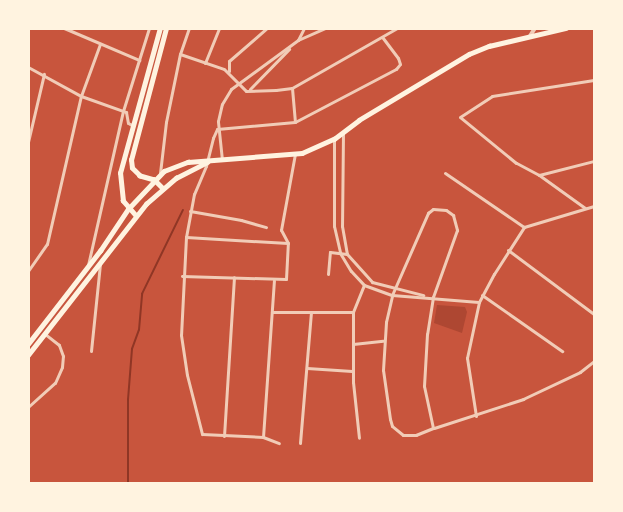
<!DOCTYPE html>
<html>
<head>
<meta charset="utf-8">
<style>
	body { margin:0 }
	#map { position:relative; width:623px; height:512px; overflow:hidden; background:#c8553d; font-family:"Archivo Narrow",sans-serif }
	div>[style] { position:absolute }
	.green>* { inset:0; background:#ae4732 }
	.stream>* { height:1.5px; margin:-0.75px; padding:0 0.75px; transform-origin:0.75px; border-radius:0.75px; background:#8f3625 }
	.minor>* { height:3px; margin:-1.5px; padding:0 1.5px; transform-origin:1.5px; border-radius:1.5px; background:#f1ccb7 }
	.tertiary>* { height:4px; margin:-2px; padding:0 2px; transform-origin:2px; border-radius:2px; background:#f1ccb7 }
	.secondary>* { height:4.5px; margin:-2.25px; padding:0 2.25px; transform-origin:2.25px; border-radius:2.25px; background:#fff3e0 }
	.primary>* { height:4.5px; margin:-2.25px; padding:0 2.25px; transform-origin:2.25px; border-radius:2.25px; background:#fff3e0 }
	span { translate:-50% -50%; white-space:nowrap; text-align:center; line-height:1.15; -webkit-text-stroke:4.5px #fff3e0; paint-order:stroke }
	.frame { position:absolute; inset:0; border:30px solid #fff3e0; pointer-events:none }
</style>
</head>
<body>
<div id="map">
	<div class="green">
		<div style="clip-path:polygon(437px 305px,465px 307px,467px 312px,462px 333px,434px 323px)"></div>
	</div>
	<div class="stream">
		<div style="left:128px;top:484px;width:84px;rotate:-90deg"></div>
		<div style="left:128px;top:400px;width:51px;rotate:-85.5deg"></div>
		<div style="left:132px;top:349px;width:20px;rotate:-70deg"></div>
		<div style="left:139px;top:330px;width:36px;rotate:-85deg"></div>
		<div style="left:142px;top:294px;width:93px;rotate:-64deg"></div>
	</div>
	<div class="minor">
		<div style="left:64px;top:28px;width:82px;rotate:23.1deg"></div>
		<div style="left:298px;top:40px;width:13px;rotate:-63deg"></div>
		<div style="left:180px;top:54px;width:46px;rotate:18.8deg"></div>
		<div style="left:224px;top:69px;width:31px;rotate:45deg"></div>
		<div style="left:246px;top:91px;width:30px;rotate:-2deg"></div>
		<div style="left:276px;top:90px;width:16px;rotate:-7deg"></div>
		<div style="left:292px;top:88px;width:121px;rotate:-29.7deg"></div>
		<div style="left:205px;top:63px;width:38px;rotate:-68deg"></div>
		<div style="left:28px;top:67px;width:60px;rotate:28.7deg"></div>
		<div style="left:81px;top:96px;width:48px;rotate:19.6deg"></div>
		<div style="left:126px;top:112px;width:11px;rotate:80deg"></div>
		<div style="left:128px;top:123px;width:4px;rotate:27deg"></div>
		<div style="left:229px;top:71px;width:10px;rotate:-90deg"></div>
		<div style="left:229px;top:61px;width:50px;rotate:-41deg"></div>
		<div style="left:292px;top:88px;width:34px;rotate:85deg"></div>
		<div style="left:250px;top:89px;width:56px;rotate:-45.7deg"></div>
		<div style="left:217px;top:129px;width:10px;rotate:114deg"></div>
		<div style="left:213px;top:138px;width:29px;rotate:104deg"></div>
		<div style="left:206px;top:166px;width:30px;rotate:113deg"></div>
		<div style="left:194px;top:194px;width:44px;rotate:100.5deg"></div>
		<div style="left:186px;top:237px;width:98px;rotate:92.9deg"></div>
		<div style="left:181px;top:335px;width:40px;rotate:81.5deg"></div>
		<div style="left:187px;top:375px;width:61px;rotate:75.7deg"></div>
		<div style="left:202px;top:434px;width:61px;rotate:2.8deg"></div>
		<div style="left:263px;top:437px;width:17px;rotate:21deg"></div>
		<div style="left:217px;top:129px;width:78px;rotate:-5.1deg"></div>
		<div style="left:295px;top:122px;width:114px;rotate:-27.7deg"></div>
		<div style="left:396px;top:69px;width:6px;rotate:-51deg"></div>
		<div style="left:400px;top:64px;width:6px;rotate:-108deg"></div>
		<div style="left:398px;top:58px;width:26px;rotate:-127deg"></div>
		<div style="left:343px;top:133px;width:93px;rotate:90.6deg"></div>
		<div style="left:342px;top:226px;width:28px;rotate:80deg"></div>
		<div style="left:347px;top:254px;width:38px;rotate:48deg"></div>
		<div style="left:372px;top:282px;width:53px;rotate:14.3deg"></div>
		<div style="left:334px;top:139px;width:87px;rotate:90deg"></div>
		<div style="left:334px;top:226px;width:28px;rotate:77deg"></div>
		<div style="left:340px;top:253px;width:21px;rotate:59deg"></div>
		<div style="left:351px;top:271px;width:19px;rotate:47deg"></div>
		<div style="left:364px;top:285px;width:30px;rotate:20deg"></div>
		<div style="left:392px;top:295px;width:87px;rotate:4.6deg"></div>
		<div style="left:28px;top:142px;width:70px;rotate:-76.8deg"></div>
		<div style="left:222px;top:160px;width:39px;rotate:-96deg"></div>
		<div style="left:218px;top:121px;width:17px;rotate:-77deg"></div>
		<div style="left:222px;top:104px;width:17px;rotate:-59deg"></div>
		<div style="left:231px;top:89px;width:83px;rotate:-36.2deg"></div>
		<div style="left:298px;top:40px;width:30px;rotate:-24deg"></div>
		<div style="left:160px;top:173px;width:51px;rotate:-83.3deg"></div>
		<div style="left:166px;top:122px;width:69px;rotate:-78.4deg"></div>
		<div style="left:180px;top:54px;width:28px;rotate:-71deg"></div>
		<div style="left:445px;top:173px;width:96px;rotate:34.4deg"></div>
		<div style="left:539px;top:175px;width:57px;rotate:-14.3deg"></div>
		<div style="left:585px;top:208px;width:57px;rotate:-144.3deg"></div>
		<div style="left:539px;top:175px;width:26px;rotate:-152deg"></div>
		<div style="left:516px;top:163px;width:72px;rotate:-140.6deg"></div>
		<div style="left:460px;top:117px;width:38px;rotate:-33deg"></div>
		<div style="left:492px;top:96px;width:103px;rotate:-8.9deg"></div>
		<div style="left:433px;top:209px;width:13px;rotate:4deg"></div>
		<div style="left:446px;top:210px;width:9px;rotate:36deg"></div>
		<div style="left:453px;top:215px;width:16px;rotate:75deg"></div>
		<div style="left:457px;top:230px;width:71px;rotate:109.7deg"></div>
		<div style="left:433px;top:297px;width:37px;rotate:99deg"></div>
		<div style="left:427px;top:334px;width:52px;rotate:93.3deg"></div>
		<div style="left:424px;top:386px;width:43px;rotate:77.9deg"></div>
		<div style="left:433px;top:428px;width:18px;rotate:158deg"></div>
		<div style="left:416px;top:435px;width:13px;rotate:180deg"></div>
		<div style="left:403px;top:435px;width:14px;rotate:-141deg"></div>
		<div style="left:392px;top:426px;width:7px;rotate:-106deg"></div>
		<div style="left:390px;top:419px;width:49px;rotate:-98.1deg"></div>
		<div style="left:383px;top:370px;width:48px;rotate:-86.4deg"></div>
		<div style="left:386px;top:322px;width:28px;rotate:-77deg"></div>
		<div style="left:392px;top:295px;width:90px;rotate:-66.3deg"></div>
		<div style="left:428px;top:213px;width:6px;rotate:-39deg"></div>
		<div style="left:190px;top:211px;width:52px;rotate:10deg"></div>
		<div style="left:241px;top:220px;width:26px;rotate:16deg"></div>
		<div style="left:186px;top:237px;width:102px;rotate:3.4deg"></div>
		<div style="left:508px;top:250px;width:107px;rotate:36.7deg"></div>
		<div style="left:88px;top:265px;width:158px;rotate:-77.2deg"></div>
		<div style="left:123px;top:111px;width:87px;rotate:-72.6deg"></div>
		<div style="left:28px;top:271px;width:33px;rotate:-55deg"></div>
		<div style="left:47px;top:244px;width:152px;rotate:-77.1deg"></div>
		<div style="left:81px;top:96px;width:55px;rotate:-69.9deg"></div>
		<div style="left:328px;top:274px;width:22px;rotate:-85deg"></div>
		<div style="left:330px;top:252px;width:17px;rotate:7deg"></div>
		<div style="left:182px;top:276px;width:104px;rotate:1.7deg"></div>
		<div style="left:286px;top:279px;width:36px;rotate:-87deg"></div>
		<div style="left:288px;top:243px;width:15px;rotate:-118deg"></div>
		<div style="left:281px;top:230px;width:77px;rotate:-79.6deg"></div>
		<div style="left:482px;top:295px;width:98px;rotate:35deg"></div>
		<div style="left:272px;top:312px;width:81px"></div>
		<div style="left:353px;top:312px;width:29px;rotate:-68deg"></div>
		<div style="left:353px;top:312px;width:70px;rotate:90deg"></div>
		<div style="left:353px;top:382px;width:56px;rotate:83.9deg"></div>
		<div style="left:353px;top:344px;width:30px;rotate:-6deg"></div>
		<div style="left:91px;top:351px;width:87px;rotate:-84.1deg"></div>
		<div style="left:307px;top:368px;width:45px;rotate:3.8deg"></div>
		<div style="left:28px;top:407px;width:36px;rotate:-42deg"></div>
		<div style="left:55px;top:383px;width:17px;rotate:-66deg"></div>
		<div style="left:62px;top:367px;width:11px;rotate:-85deg"></div>
		<div style="left:63px;top:356px;width:12px;rotate:-110deg"></div>
		<div style="left:59px;top:345px;width:18px;rotate:-142deg"></div>
		<div style="left:476px;top:416px;width:59px;rotate:-98.8deg"></div>
		<div style="left:467px;top:358px;width:57px;rotate:-77.9deg"></div>
		<div style="left:479px;top:302px;width:32px;rotate:-62deg"></div>
		<div style="left:494px;top:274px;width:56px;rotate:-57.4deg"></div>
		<div style="left:524px;top:227px;width:73px;rotate:-16.7deg"></div>
		<div style="left:434px;top:428px;width:94px;rotate:-18deg"></div>
		<div style="left:523px;top:399px;width:63px;rotate:-25.3deg"></div>
		<div style="left:580px;top:372px;width:18px;rotate:-38deg"></div>
		<div style="left:224px;top:436px;width:159px;rotate:-86.4deg"></div>
		<div style="left:263px;top:437px;width:157px;rotate:-86deg"></div>
		<div style="left:300px;top:443px;width:130px;rotate:-85.2deg"></div>
	</div>
	<div class="tertiary">
		<div style="left:530px;top:36px;width:9px;rotate:-58deg"></div>
	</div>
	<div class="secondary">
		<div style="left:163px;top:189px;width:13px;rotate:-135deg"></div>
		<div style="left:154px;top:180px;width:15px;rotate:-164deg"></div>
		<div style="left:140px;top:176px;width:11px;rotate:-135deg"></div>
		<div style="left:132px;top:168px;width:8px;rotate:-97deg"></div>
		<div style="left:131px;top:160px;width:137px;rotate:-75.1deg"></div>
		<div style="left:136px;top:216px;width:20px;rotate:-131deg"></div>
		<div style="left:123px;top:201px;width:28px;rotate:-96deg"></div>
		<div style="left:120px;top:173px;width:150px;rotate:-74.6deg"></div>
	</div>
	<div class="primary">
		<div style="left:28px;top:344px;width:118px;rotate:-52.3deg"></div>
		<div style="left:100px;top:251px;width:50px;rotate:-56.3deg"></div>
		<div style="left:128px;top:209px;width:52px;rotate:-46.5deg"></div>
		<div style="left:164px;top:171px;width:26px;rotate:-21deg"></div>
		<div style="left:188px;top:162px;width:114px;rotate:-4.5deg"></div>
		<div style="left:302px;top:153px;width:35px;rotate:-24deg"></div>
		<div style="left:334px;top:139px;width:31px;rotate:-37deg"></div>
		<div style="left:359px;top:120px;width:128px;rotate:-31deg"></div>
		<div style="left:469px;top:54px;width:22px;rotate:-22deg"></div>
		<div style="left:489px;top:46px;width:79px;rotate:-13.2deg"></div>
		<div style="left:28px;top:355px;width:192px;rotate:-52deg"></div>
		<div style="left:146px;top:204px;width:40px;rotate:-41deg"></div>
		<div style="left:176px;top:178px;width:35px;rotate:-27deg"></div>
	</div>
	<div class="frame"></div>
</div>
</body>
</html>
